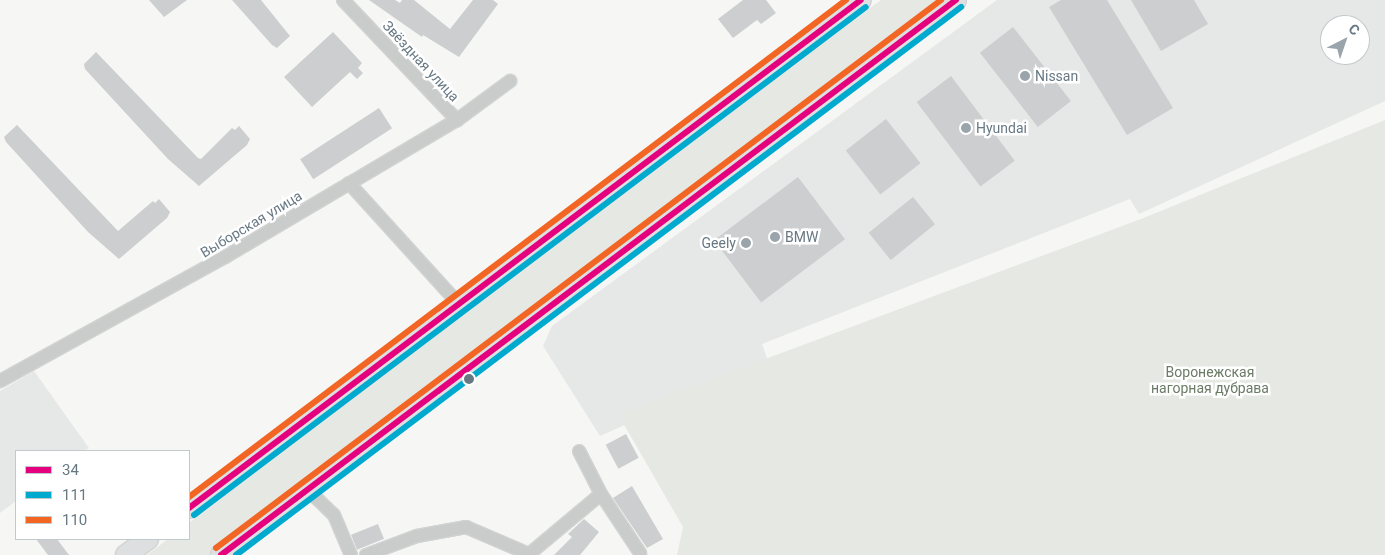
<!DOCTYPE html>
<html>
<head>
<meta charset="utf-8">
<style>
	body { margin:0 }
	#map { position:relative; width:1385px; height:555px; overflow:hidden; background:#f6f6f5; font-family:Roboto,sans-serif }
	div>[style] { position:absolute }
	.built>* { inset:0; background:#e6e7e7 }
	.green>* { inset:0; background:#e6e8e3 }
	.building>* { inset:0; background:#cdcecf; transform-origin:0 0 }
	.roads { filter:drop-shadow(1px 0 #d2d3d3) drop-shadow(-1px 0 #d2d3d3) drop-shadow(0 1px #d2d3d3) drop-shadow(0 -1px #d2d3d3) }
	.minor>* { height:12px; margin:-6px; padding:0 6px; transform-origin:6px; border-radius:6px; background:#cacccc }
	.trunk>* { height:20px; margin:-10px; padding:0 10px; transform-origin:10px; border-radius:10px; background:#dedfe0 }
	.bus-1>* { height:6px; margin:-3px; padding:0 3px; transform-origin:3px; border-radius:3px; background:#e5007d }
	.bus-2>* { height:6px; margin:-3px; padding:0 3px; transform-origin:3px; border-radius:3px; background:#00a9ce }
	.bus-3>* { height:6px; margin:-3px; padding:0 3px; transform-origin:3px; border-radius:3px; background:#f26522 }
	.dots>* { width:14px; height:14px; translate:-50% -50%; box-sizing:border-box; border:2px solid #fff; border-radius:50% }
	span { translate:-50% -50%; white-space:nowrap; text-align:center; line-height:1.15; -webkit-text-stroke:5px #fff; paint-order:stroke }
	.street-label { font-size:14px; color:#677883 }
	.poi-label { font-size:14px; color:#677883 }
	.left { translate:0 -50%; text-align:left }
	.right { translate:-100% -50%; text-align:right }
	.park-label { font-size:14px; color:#6b7b66 }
	.legend { position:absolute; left:15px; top:450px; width:175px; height:90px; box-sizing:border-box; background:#fff; border:1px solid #c2c9cd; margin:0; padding:6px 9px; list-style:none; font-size:15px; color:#677883 }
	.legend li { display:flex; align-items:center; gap:10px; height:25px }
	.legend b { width:25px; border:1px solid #c2c9cd }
	.north { position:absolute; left:1320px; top:15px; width:50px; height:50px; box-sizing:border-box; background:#fff; border:1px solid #c2c9cd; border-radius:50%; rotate:41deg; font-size:14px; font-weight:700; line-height:20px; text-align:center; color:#677883 }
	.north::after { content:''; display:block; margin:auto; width:18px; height:22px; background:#99a4ab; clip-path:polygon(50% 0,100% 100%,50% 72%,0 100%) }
</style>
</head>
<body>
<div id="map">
	<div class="built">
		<i style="clip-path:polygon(evenodd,997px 0,1385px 0,1385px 101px,1139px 214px,1130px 199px,762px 344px,768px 361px,600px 436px,543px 346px,552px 326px,997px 0,1330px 25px,1360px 25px,1360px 55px,1330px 55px,1330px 25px)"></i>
		<i style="clip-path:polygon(34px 371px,89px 448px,84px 451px,16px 451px,16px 501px,0 513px,0 391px)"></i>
	</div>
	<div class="green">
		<i style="clip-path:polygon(881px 0,938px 0,745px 149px,598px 256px,318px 475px,209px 555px,147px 555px,168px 539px,189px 539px,189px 523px,644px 175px)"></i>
		<i style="clip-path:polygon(1385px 120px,1385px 555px,677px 555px,683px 527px,618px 414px,1141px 219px)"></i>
	</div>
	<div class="building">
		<i style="clip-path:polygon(149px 0,187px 0,164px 17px)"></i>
		<i style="clip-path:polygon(232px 0,261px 0,290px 36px,277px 48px,272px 45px)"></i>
		<i style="clip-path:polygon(369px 0,395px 0,400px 3px,402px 0,414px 0,450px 29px,473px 0,493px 0,498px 4px,459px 57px,423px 35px,422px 37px)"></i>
		<i style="clip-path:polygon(743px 0,766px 0,776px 13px,761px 24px,757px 20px,733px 38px,718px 19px)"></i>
		<i style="clip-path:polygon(1061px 0,1107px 0,1173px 108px,1127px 135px,1049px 7px)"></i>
		<i style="clip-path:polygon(1131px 0,1194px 0,1208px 24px,1161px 51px)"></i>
		<i style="left:1013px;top:27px;width:94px;height:42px;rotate:52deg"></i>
		<i style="clip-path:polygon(333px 32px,362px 63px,358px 68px,363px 73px,357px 79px,350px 72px,312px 107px,284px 77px)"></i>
		<i style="clip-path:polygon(96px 52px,198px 158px,201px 159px,232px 128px,235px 130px,239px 126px,250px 139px,247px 145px,199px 186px,168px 159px,85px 69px,84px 64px)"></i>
		<i style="left:951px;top:76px;width:106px;height:43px;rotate:53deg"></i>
		<i style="left:379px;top:108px;width:24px;height:94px;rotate:57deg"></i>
		<i style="left:886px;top:119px;width:56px;height:51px;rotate:52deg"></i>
		<i style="clip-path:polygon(17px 125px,118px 231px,153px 201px,155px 203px,159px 199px,170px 212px,167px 218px,119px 259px,88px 232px,6px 142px,4px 137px)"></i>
		<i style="left:798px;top:177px;width:78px;height:105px;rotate:53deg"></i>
		<i style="left:913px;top:197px;width:35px;height:57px;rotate:51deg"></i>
		<i style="left:626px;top:434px;width:27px;height:23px;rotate:62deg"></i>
		<i style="clip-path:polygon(632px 486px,663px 539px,647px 548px,613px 498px)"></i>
		<i style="clip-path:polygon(584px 519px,599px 532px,580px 555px,554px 555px,572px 537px,568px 534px)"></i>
		<i style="left:378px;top:524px;width:16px;height:29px;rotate:68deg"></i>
		<i style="clip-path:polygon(36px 539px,57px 539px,69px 555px,48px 555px)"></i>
	</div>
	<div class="roads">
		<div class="minor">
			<i style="left:343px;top:0;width:166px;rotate:46.5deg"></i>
			<i style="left:349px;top:183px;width:162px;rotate:47.8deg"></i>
			<i style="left:0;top:381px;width:257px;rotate:-28.9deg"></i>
			<i style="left:225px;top:257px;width:269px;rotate:-30.6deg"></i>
			<i style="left:457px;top:120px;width:66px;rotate:-36.3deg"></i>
			<i style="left:307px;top:489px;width:37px;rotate:44deg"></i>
			<i style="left:334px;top:515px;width:43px;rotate:67deg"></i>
			<i style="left:601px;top:494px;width:71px;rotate:56.5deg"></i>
			<i style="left:366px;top:555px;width:54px;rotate:-20.4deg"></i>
			<i style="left:417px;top:536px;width:50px;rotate:-10.4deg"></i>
			<i style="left:466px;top:527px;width:69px;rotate:23.2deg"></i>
			<i style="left:528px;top:555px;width:95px;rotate:-39.9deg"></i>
			<i style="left:601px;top:494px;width:48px;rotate:-117.1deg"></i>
		</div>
		<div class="trunk">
			<i style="left:189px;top:508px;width:842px;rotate:-37.09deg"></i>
			<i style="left:126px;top:555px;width:27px;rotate:-36deg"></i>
			<i style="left:221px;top:555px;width:921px;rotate:-37.06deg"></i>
		</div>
	</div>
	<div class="bus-1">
		<i style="left:189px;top:508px;width:842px;rotate:-37.09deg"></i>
		<i style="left:221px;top:555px;width:921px;rotate:-37.06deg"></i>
	</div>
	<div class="bus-2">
		<i style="left:194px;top:515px;width:842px;rotate:-37.09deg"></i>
		<i style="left:236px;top:555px;width:909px;rotate:-37.08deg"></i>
	</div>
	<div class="bus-3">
		<i style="left:189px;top:497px;width:824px;rotate:-37.11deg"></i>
		<i style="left:216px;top:548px;width:909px;rotate:-37.08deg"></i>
	</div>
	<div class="dots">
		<i style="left:1025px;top:76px;background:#99a4ab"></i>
		<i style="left:966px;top:128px;background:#99a4ab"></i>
		<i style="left:775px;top:237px;background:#99a4ab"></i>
		<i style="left:746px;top:243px;background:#99a4ab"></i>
		<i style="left:469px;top:379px;background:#677883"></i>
	</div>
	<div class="street-label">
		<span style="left:421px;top:61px;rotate:47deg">Звёздная улица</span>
		<span style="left:251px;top:224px;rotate:-31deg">Выборская улица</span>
	</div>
	<div class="poi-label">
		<span class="left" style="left:1035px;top:76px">Nissan</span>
		<span class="left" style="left:976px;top:128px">Hyundai</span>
		<span class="left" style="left:785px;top:237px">BMW</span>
		<span class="right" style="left:736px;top:243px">Geely</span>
	</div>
	<div class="park-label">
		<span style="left:1210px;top:380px">Воронежская<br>нагорная дубрава</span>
	</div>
	<ul class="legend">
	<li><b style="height:6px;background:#e5007d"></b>34</li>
	<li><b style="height:6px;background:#00a9ce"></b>111</li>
	<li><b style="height:6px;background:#f26522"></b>110</li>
	</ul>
	<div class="north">С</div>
</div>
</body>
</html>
